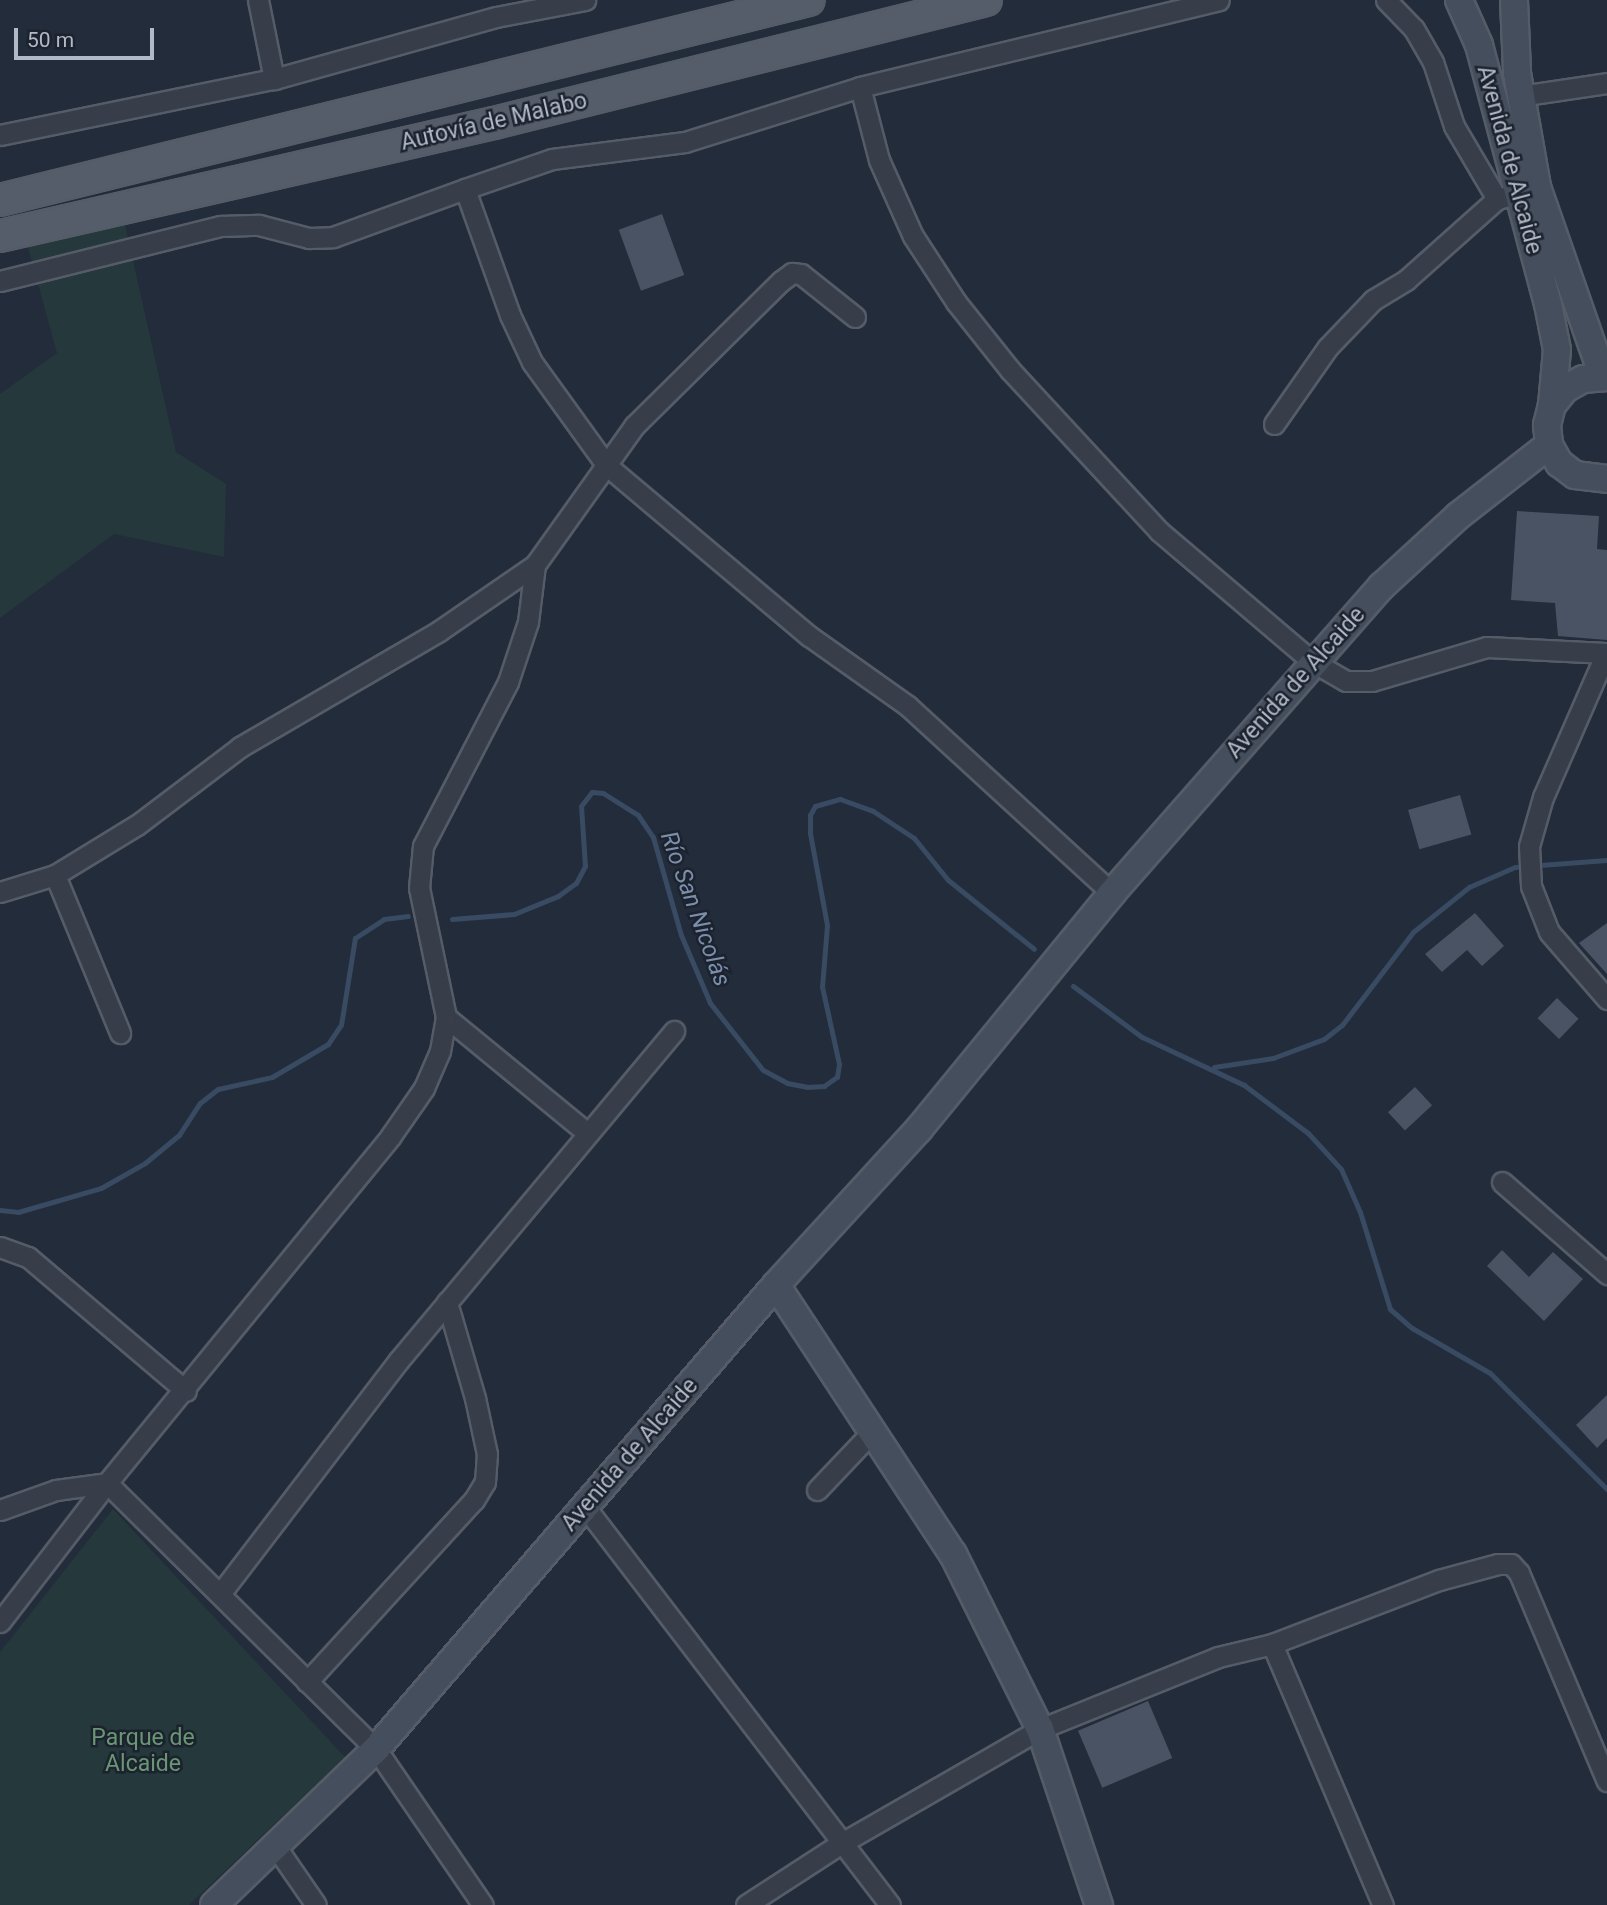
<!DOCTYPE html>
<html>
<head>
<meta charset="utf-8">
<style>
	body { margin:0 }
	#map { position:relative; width:1607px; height:1905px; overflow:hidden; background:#232c3a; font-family:Roboto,sans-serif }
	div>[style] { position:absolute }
	.green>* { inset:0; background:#25383b }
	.stream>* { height:5px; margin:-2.5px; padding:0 2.5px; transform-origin:2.5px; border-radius:2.5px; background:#394a63 }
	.building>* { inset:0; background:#495363; transform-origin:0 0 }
	.roads { filter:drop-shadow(2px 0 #555c68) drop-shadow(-2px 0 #555c68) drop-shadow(0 2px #555c68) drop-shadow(0 -2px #555c68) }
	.street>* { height:19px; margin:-9.5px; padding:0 9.5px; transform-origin:9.5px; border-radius:9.5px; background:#373e4a }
	.secondary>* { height:26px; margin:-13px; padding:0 13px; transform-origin:13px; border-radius:13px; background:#454e5d }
	.primary>* { height:30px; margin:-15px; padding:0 15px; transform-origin:15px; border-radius:15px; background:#555d6a }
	span { translate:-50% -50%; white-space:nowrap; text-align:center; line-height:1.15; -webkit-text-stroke:5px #1c232f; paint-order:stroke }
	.street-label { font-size:23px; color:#b2b9c6 }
	.park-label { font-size:23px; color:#6a9674 }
	.water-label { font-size:24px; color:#7b8fad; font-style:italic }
	.scale { position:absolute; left:14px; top:28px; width:140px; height:32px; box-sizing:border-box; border:4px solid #b2b9c6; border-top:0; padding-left:9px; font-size:21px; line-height:24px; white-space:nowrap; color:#b2b9c6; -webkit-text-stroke:5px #1c232f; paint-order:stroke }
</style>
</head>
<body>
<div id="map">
	<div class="green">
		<i style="clip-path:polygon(120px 203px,176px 452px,226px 484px,224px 557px,114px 534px,0 618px,0 394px,57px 353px,21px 222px)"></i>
		<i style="clip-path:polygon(113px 1509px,345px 1757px,189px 1905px,0 1905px,0 1652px)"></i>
	</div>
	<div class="stream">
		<i style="left:452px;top:919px;width:62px;rotate:-4.6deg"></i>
		<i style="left:514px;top:914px;width:48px;rotate:-22.2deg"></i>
		<i style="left:558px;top:896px;width:22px;rotate:-36deg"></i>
		<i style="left:576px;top:883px;width:19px;rotate:-62deg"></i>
		<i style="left:585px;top:866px;width:60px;rotate:-93.8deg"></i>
		<i style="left:581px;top:806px;width:18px;rotate:-52deg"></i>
		<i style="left:592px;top:792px;width:11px;rotate:5deg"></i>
		<i style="left:603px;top:793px;width:41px;rotate:32.2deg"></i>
		<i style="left:638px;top:815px;width:27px;rotate:56deg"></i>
		<i style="left:653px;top:837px;width:102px;rotate:74.1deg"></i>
		<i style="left:681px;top:935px;width:74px;rotate:66.9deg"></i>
		<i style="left:710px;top:1003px;width:85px;rotate:51.7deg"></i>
		<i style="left:763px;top:1070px;width:27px;rotate:28deg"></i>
		<i style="left:787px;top:1083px;width:20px;rotate:11deg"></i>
		<i style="left:807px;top:1087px;width:17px;rotate:-3deg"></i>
		<i style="left:824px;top:1086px;width:16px;rotate:-35deg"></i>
		<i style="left:837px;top:1077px;width:13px;rotate:-81deg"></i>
		<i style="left:839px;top:1064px;width:79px;rotate:-102.4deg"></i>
		<i style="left:822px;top:987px;width:62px;rotate:-85.4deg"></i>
		<i style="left:827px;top:925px;width:94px;rotate:-100.5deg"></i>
		<i style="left:810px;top:833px;width:18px;rotate:-90deg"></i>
		<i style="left:810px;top:815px;width:10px;rotate:-61deg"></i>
		<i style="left:815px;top:806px;width:26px;rotate:-16deg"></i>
		<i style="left:840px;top:799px;width:35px;rotate:20deg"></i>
		<i style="left:873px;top:811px;width:49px;rotate:33.4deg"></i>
		<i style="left:914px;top:838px;width:54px;rotate:51deg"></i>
		<i style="left:948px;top:880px;width:110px;rotate:38.7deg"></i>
		<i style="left:1073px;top:986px;width:86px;rotate:36.5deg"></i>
		<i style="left:1142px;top:1037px;width:113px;rotate:25.2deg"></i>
		<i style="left:1244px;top:1085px;width:80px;rotate:36.9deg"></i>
		<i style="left:1308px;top:1133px;width:49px;rotate:47.5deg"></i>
		<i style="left:1341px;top:1169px;width:47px;rotate:66.2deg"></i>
		<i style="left:1360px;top:1212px;width:102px;rotate:72.8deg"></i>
		<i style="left:1390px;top:1309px;width:29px;rotate:41deg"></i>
		<i style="left:1412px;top:1328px;width:90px;rotate:30deg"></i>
		<i style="left:1490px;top:1373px;width:165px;rotate:44.8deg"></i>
		<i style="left:1214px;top:1067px;width:60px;rotate:-8.7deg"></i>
		<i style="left:1273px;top:1058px;width:54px;rotate:-20.4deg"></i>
		<i style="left:1324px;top:1039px;width:23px;rotate:-38deg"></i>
		<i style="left:1342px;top:1025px;width:117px;rotate:-52.6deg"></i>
		<i style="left:1413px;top:932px;width:72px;rotate:-38.8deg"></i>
		<i style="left:1469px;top:887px;width:50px;rotate:-23.5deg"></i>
		<i style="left:1515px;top:867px;width:92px;rotate:-4.4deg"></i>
		<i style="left:0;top:1210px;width:18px;rotate:6deg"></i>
		<i style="left:18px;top:1212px;width:86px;rotate:-16.1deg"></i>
		<i style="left:101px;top:1188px;width:51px;rotate:-29.6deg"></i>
		<i style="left:145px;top:1163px;width:44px;rotate:-39.5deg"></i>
		<i style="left:179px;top:1135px;width:38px;rotate:-57deg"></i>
		<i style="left:200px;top:1103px;width:23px;rotate:-38deg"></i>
		<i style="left:218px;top:1089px;width:55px;rotate:-12.5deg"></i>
		<i style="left:272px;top:1077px;width:65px;rotate:-30.5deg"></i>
		<i style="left:328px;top:1044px;width:23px;rotate:-56deg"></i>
		<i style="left:341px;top:1025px;width:88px;rotate:-80.9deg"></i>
		<i style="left:355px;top:938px;width:35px;rotate:-33deg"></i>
		<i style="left:384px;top:919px;width:24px;rotate:-7deg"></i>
	</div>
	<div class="building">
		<i style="left:662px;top:214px;width:65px;height:46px;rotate:70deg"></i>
		<i style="clip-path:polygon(1517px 511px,1599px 516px,1597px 549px,1607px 550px,1607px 640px,1558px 636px,1555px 603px,1511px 600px)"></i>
		<i style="left:1460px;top:795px;width:41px;height:54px;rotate:74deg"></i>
		<i style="clip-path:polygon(1475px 913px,1504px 946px,1482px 966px,1467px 950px,1442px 972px,1425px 954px)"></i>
		<i style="clip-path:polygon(1607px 923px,1607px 974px,1579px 943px)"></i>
		<i style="left:1557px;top:998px;width:30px;height:28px;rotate:44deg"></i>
		<i style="left:1415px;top:1087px;width:25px;height:37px;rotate:47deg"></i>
		<i style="clip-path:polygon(1502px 1250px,1529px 1277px,1553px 1252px,1583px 1279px,1544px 1321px,1487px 1266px)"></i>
		<i style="clip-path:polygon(1607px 1395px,1607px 1438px,1597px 1448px,1576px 1425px)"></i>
		<i style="left:1148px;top:1701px;width:62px;height:76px;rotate:67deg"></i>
	</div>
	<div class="roads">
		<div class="street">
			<i style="left:258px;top:0;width:81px;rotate:78.6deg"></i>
			<i style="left:1386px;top:0;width:40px;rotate:46deg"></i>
			<i style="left:1414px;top:29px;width:38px;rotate:60deg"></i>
			<i style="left:1433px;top:62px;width:67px;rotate:71.8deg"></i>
			<i style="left:1454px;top:126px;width:85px;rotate:59.5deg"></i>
			<i style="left:1497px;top:199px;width:12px;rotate:-14deg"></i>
			<i style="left:860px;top:87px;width:75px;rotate:75.4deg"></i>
			<i style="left:879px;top:160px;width:83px;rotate:65.9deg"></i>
			<i style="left:913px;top:236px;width:79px;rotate:56.9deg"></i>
			<i style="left:956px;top:302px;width:87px;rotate:51.5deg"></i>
			<i style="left:1010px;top:370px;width:219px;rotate:47.2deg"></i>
			<i style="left:1159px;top:531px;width:202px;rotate:40.4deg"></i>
			<i style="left:1313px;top:662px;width:38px;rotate:30deg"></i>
			<i style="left:1346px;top:681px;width:26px"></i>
			<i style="left:1372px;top:681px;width:120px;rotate:-16.5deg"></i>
			<i style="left:1487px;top:647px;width:119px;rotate:2.9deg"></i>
			<i style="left:1606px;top:653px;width:157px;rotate:113.6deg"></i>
			<i style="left:1543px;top:797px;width:51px;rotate:105.9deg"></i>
			<i style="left:1529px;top:846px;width:40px;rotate:87.1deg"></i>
			<i style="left:1531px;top:886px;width:49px;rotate:68.6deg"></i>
			<i style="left:1549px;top:932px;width:89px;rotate:49.1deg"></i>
			<i style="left:1520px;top:96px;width:88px;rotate:-8.5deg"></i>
			<i style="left:0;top:135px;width:280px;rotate:-11.6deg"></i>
			<i style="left:274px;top:79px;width:230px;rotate:-15.6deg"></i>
			<i style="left:496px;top:17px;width:91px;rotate:-10.8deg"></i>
			<i style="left:0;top:281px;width:228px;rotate:-14deg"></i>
			<i style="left:221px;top:226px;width:38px;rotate:-2deg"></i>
			<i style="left:259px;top:225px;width:52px;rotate:14.6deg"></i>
			<i style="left:309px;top:238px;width:24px;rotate:-2deg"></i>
			<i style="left:333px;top:237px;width:140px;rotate:-20deg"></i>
			<i style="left:1274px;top:424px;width:94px;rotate:-55deg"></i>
			<i style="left:1328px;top:347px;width:65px;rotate:-46.2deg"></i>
			<i style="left:1373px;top:300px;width:39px;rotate:-31deg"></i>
			<i style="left:1406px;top:280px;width:122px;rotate:-41.7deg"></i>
			<i style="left:55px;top:875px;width:171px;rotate:67.6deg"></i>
			<i style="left:0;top:892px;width:58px;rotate:-17.2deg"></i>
			<i style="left:55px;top:875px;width:96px;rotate:-31.4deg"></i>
			<i style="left:137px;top:825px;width:129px;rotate:-37.1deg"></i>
			<i style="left:240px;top:747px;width:230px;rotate:-30.2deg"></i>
			<i style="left:439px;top:631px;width:116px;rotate:-34.5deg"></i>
			<i style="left:1112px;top:893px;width:277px;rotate:-137.5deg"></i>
			<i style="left:908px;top:706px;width:121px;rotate:-144.7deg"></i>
			<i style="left:809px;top:636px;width:264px;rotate:-139.9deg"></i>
			<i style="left:607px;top:466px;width:128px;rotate:-125.8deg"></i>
			<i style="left:532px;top:362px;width:52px;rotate:-115.1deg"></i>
			<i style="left:510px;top:315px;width:134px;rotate:-109.7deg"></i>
			<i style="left:465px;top:189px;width:92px;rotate:-19deg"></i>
			<i style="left:552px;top:159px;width:134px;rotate:-7.3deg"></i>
			<i style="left:685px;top:142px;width:183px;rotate:-17.4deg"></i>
			<i style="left:860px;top:87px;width:369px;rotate:-13.6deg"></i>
			<i style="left:446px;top:1017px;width:183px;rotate:39.4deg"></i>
			<i style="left:1502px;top:1182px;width:140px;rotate:41.2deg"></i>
			<i style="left:0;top:1247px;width:30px;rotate:20deg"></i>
			<i style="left:28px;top:1257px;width:207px;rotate:40.3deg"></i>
			<i style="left:817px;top:1490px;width:80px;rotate:-46.5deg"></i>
			<i style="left:586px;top:1508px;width:500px;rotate:52.56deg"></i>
			<i style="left:0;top:1510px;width:59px;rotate:-19.7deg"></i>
			<i style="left:56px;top:1490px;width:51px;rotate:-7.8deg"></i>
			<i style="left:107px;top:1483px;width:378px;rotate:44.7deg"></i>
			<i style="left:376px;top:1749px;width:189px;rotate:55.6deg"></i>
			<i style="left:220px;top:1594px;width:295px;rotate:-52.6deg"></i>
			<i style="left:399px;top:1360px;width:429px;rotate:-50.1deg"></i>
			<i style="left:0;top:1622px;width:175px;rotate:-52.4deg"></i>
			<i style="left:107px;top:1483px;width:447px;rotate:-50.7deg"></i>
			<i style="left:390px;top:1137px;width:60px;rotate:-55.2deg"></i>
			<i style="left:424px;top:1088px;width:40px;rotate:-66.6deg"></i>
			<i style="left:440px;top:1051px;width:35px;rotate:-80deg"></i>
			<i style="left:446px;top:1017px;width:132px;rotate:-101.8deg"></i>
			<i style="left:419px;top:888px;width:42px;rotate:-84.6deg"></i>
			<i style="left:423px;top:846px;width:185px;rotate:-62.6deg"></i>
			<i style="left:508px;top:682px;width:63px;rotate:-71.6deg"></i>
			<i style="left:528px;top:622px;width:57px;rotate:-83deg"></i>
			<i style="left:535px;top:565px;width:171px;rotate:-54.5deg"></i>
			<i style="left:634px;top:426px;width:206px;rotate:-44.6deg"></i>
			<i style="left:781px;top:281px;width:14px;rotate:-36deg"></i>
			<i style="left:792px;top:273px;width:9px;rotate:6deg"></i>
			<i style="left:801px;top:274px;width:69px;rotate:38.5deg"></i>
			<i style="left:1272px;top:1644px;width:284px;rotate:67deg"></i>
			<i style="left:307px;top:1682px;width:247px;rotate:-47.5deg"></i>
			<i style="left:474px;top:1500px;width:21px;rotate:-59deg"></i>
			<i style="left:485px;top:1482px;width:28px;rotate:-86deg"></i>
			<i style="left:487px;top:1454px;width:57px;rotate:-102.1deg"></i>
			<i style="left:475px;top:1398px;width:100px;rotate:-106.3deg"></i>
			<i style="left:276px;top:1847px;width:70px;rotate:55.4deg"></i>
			<i style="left:746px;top:1905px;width:112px;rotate:-33deg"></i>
			<i style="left:840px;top:1844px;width:231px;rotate:-29.9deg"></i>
			<i style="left:1040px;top:1729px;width:192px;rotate:-22deg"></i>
			<i style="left:1218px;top:1657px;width:56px;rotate:-13.5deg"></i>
			<i style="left:1272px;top:1644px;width:179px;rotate:-21deg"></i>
			<i style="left:1439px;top:1580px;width:61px;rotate:-15.2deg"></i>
			<i style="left:1498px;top:1564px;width:13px"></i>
			<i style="left:1511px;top:1564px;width:12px;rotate:48deg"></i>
			<i style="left:1519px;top:1573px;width:226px;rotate:67.1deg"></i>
		</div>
		<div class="secondary">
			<i style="left:1459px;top:0;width:49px;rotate:66deg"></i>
			<i style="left:1479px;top:45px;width:268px;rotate:75.1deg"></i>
			<i style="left:1548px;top:304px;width:47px;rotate:78.9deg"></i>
			<i style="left:1557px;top:350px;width:55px;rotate:95.2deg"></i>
			<i style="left:1514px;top:0;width:73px;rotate:87.6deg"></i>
			<i style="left:1517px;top:73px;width:116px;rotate:80deg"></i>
			<i style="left:1537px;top:187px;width:201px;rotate:70.8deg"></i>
			<i style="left:1607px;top:377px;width:24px;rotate:175deg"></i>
			<i style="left:1583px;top:379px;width:21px;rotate:151deg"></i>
			<i style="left:1565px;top:389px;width:21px;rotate:129deg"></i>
			<i style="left:1552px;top:405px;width:21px;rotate:104deg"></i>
			<i style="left:1547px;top:425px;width:20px;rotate:84deg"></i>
			<i style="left:1549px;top:445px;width:21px;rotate:61deg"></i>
			<i style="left:1559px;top:463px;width:20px;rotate:37deg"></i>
			<i style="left:1575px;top:475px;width:32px;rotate:7deg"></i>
			<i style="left:776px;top:1285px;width:322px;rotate:56.7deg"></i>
			<i style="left:953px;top:1554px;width:195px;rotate:63.6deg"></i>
			<i style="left:1040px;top:1729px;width:186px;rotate:71.5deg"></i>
			<i style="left:214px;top:1905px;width:225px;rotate:-43.9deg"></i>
			<i style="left:376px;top:1749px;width:613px;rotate:-49.24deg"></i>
			<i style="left:776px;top:1285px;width:212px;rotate:-47.5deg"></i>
			<i style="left:919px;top:1129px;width:305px;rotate:-50.7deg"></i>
			<i style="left:1112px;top:893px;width:409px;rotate:-48.7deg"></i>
			<i style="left:1382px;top:586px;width:103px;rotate:-42.6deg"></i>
			<i style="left:1458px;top:516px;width:115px;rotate:-38deg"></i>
		</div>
		<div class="primary">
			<i style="left:0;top:200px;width:833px;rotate:-13.89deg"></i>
			<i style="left:0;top:236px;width:507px;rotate:-12.88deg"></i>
			<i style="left:494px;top:123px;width:507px;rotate:-14.04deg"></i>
		</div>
	</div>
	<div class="street-label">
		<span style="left:494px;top:122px;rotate:-13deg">Autovía de Malabo</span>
		<span style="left:1509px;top:160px;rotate:75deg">Avenida de Alcaide</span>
		<span style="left:1296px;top:683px;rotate:-48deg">Avenida de Alcaide</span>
		<span style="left:630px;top:1455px;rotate:-49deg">Avenida de Alcaide</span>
	</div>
	<div class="park-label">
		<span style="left:143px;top:1751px">Parque de<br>Alcaide</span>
	</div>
	<div class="water-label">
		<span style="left:695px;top:909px;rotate:70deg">Río San Nicolás</span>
	</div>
	<div class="scale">50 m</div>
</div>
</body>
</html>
